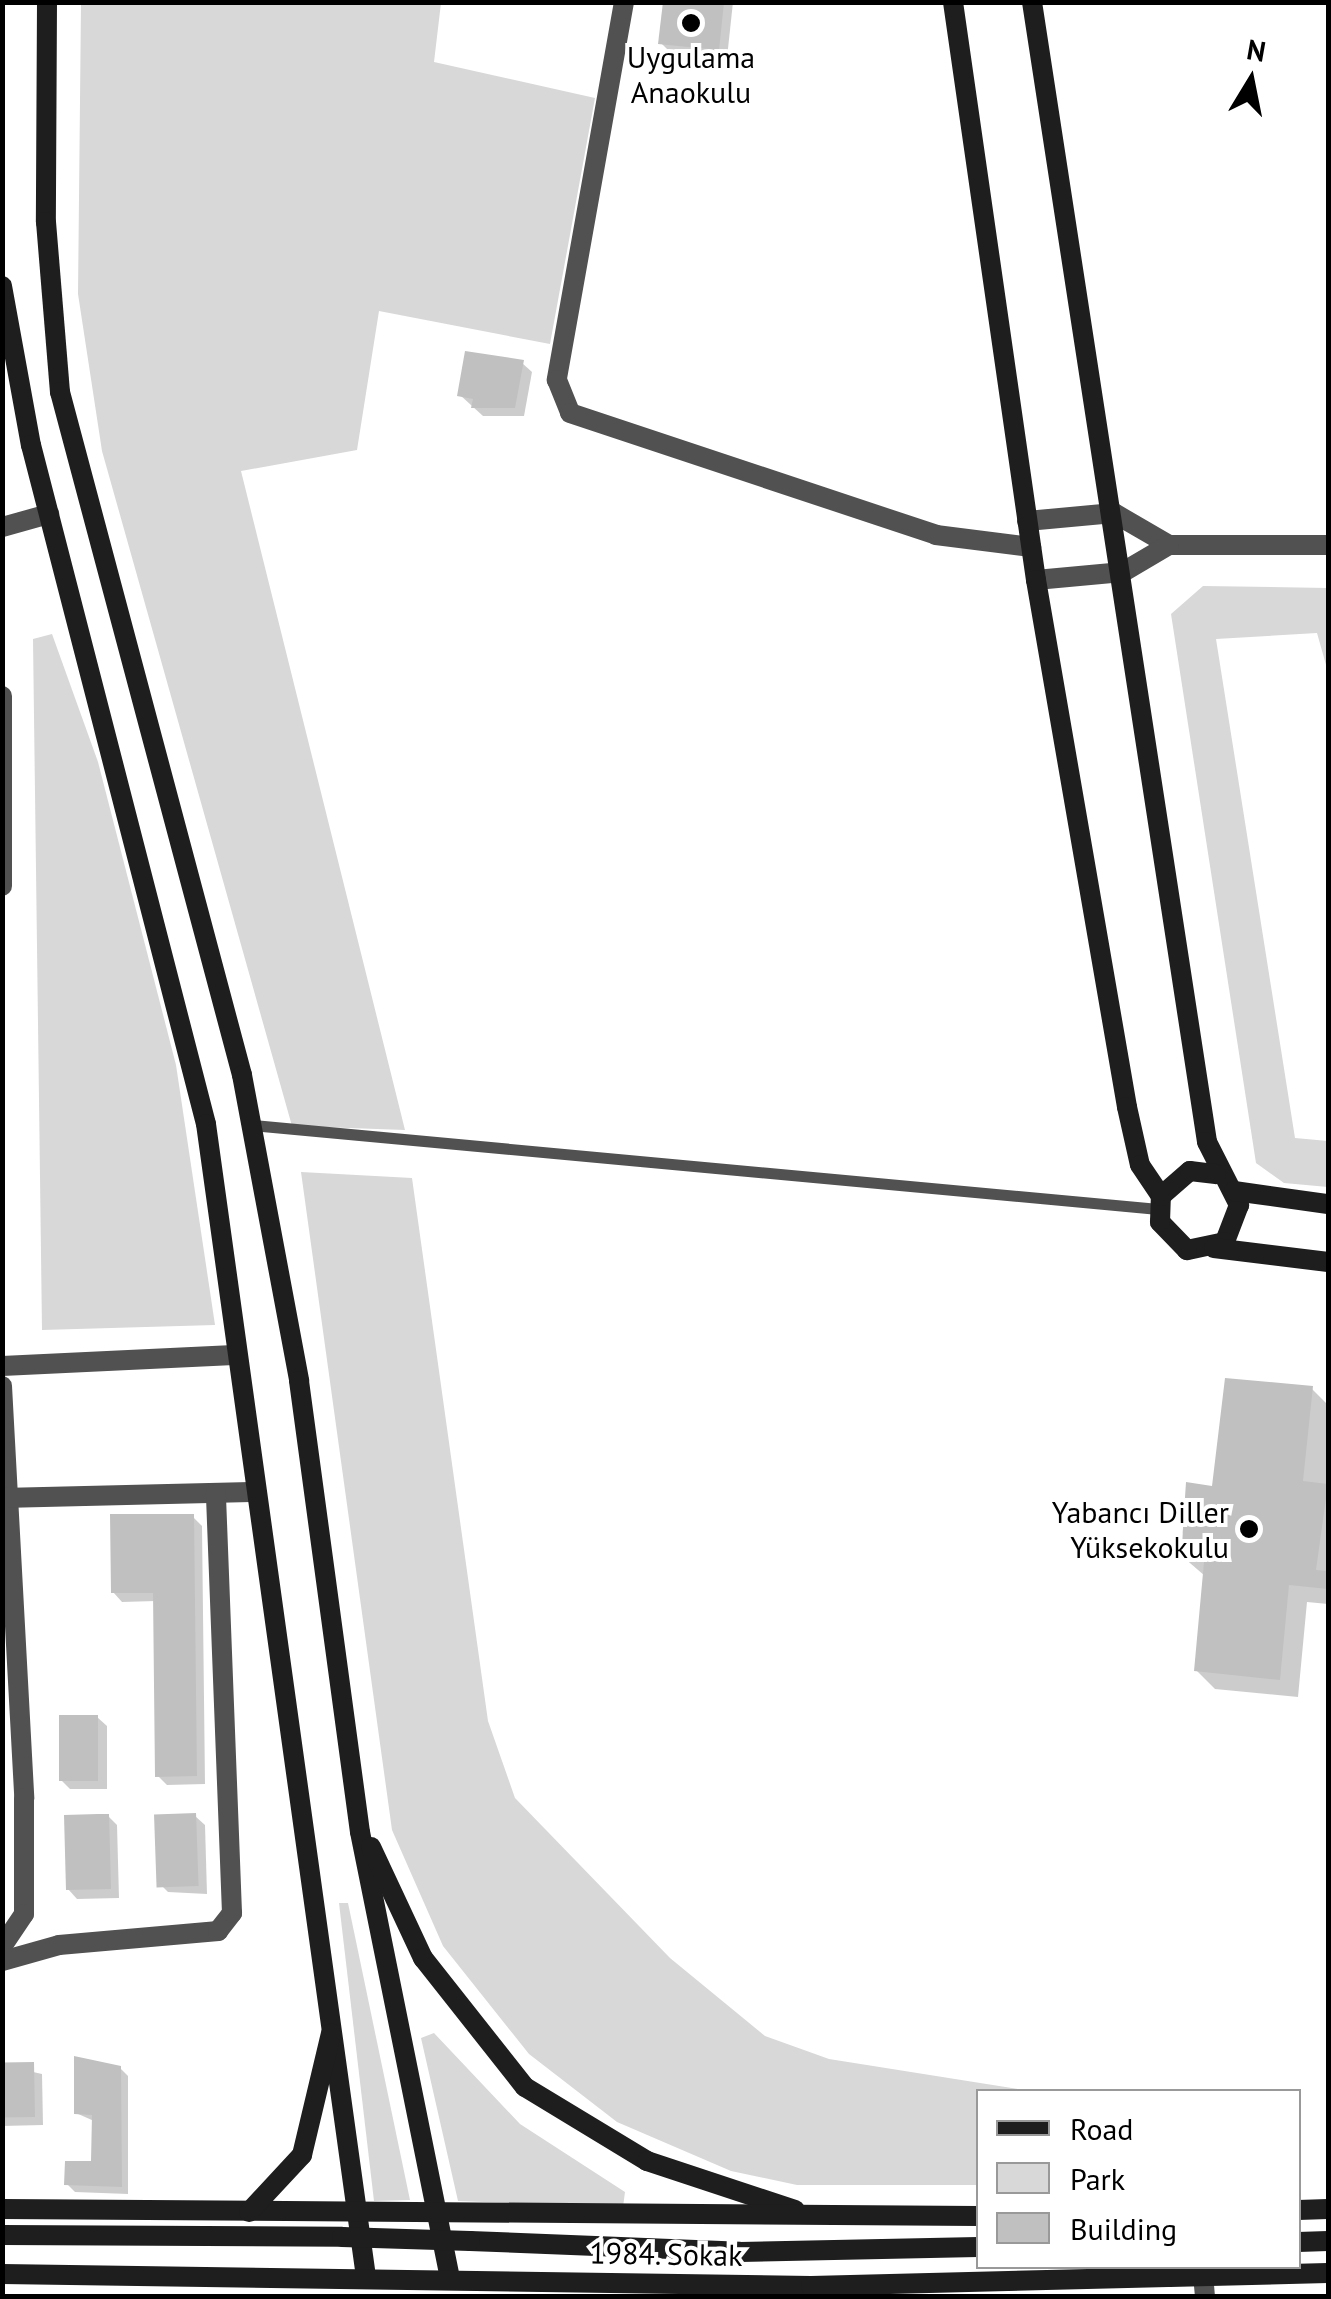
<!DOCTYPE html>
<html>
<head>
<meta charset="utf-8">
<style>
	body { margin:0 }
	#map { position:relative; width:1331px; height:2299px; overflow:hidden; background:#fff; font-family:"PT Sans",sans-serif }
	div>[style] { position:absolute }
	.green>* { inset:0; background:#d8d8d8 }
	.shadow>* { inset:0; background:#0003 }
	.building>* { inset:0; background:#c0c0c0; transform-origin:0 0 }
	.lane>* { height:11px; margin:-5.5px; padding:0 5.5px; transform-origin:5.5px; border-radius:5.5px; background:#515151 }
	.street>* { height:20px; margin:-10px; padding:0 10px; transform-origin:10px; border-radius:10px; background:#515151 }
	.secondary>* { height:20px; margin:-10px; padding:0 10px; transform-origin:10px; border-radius:10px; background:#1e1e1e }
	.secondary-bridge>* { height:20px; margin:-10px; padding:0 10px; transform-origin:10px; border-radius:10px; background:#1e1e1e }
	.dots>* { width:28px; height:28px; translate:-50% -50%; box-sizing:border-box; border:5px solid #fff; border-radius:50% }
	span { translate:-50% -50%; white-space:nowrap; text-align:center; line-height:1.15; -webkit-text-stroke:8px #fff; paint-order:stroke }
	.poi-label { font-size:30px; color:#000 }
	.right { translate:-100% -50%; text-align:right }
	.street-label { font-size:30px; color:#000 }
	.frame { position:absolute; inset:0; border:5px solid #000; pointer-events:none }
	.legend { position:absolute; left:976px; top:2089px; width:325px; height:180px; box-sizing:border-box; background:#fff; border:2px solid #999; margin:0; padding:12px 18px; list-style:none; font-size:30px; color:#000 }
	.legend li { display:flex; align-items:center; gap:20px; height:50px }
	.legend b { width:50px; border:2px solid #999 }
	.north { position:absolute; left:1201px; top:30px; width:100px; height:100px; -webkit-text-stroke:8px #fff; paint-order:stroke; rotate:10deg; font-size:28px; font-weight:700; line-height:40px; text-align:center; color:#000 }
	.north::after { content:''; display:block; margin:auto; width:35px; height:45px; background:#000; clip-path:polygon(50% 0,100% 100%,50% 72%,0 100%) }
</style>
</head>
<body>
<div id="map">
	<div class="green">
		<i style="clip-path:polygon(81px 3px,441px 3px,434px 62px,595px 98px,550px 344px,379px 311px,357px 450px,241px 471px,405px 1130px,292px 1126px,102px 451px,78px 294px)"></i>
		<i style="clip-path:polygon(1203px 586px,1328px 588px,1328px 672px,1317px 633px,1216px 639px,1295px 1138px,1328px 1141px,1328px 1187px,1284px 1183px,1256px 1163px,1171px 614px)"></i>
		<i style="clip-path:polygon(52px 634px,98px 762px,176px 1065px,215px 1325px,42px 1330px,33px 639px)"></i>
		<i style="clip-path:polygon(301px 1172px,412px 1178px,488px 1721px,515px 1798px,670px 1958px,765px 2036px,829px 2059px,1030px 2091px,978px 2092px,978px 2185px,797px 2185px,731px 2171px,617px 2122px,529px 2054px,443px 1946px,392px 1830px)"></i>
		<i style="clip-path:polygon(339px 1903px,348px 1903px,410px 2200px,374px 2201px)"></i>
		<i style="clip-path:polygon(434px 2033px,520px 2124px,625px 2192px,623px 2207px,458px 2201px,421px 2038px)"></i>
	</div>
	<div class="shadow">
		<i style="clip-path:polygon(665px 2px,733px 2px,727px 58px,670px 52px,661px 43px)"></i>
		<i style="clip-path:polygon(522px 363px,532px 372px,524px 416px,483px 416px,460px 395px)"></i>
		<i style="clip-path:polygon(1312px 1389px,1328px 1405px,1328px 1604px,1307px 1602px,1298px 1697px,1215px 1689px,1196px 1670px,1205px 1576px,1183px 1557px,1214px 1489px)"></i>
		<i style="clip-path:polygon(193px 1517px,202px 1526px,205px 1784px,167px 1785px,158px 1776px,156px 1601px,122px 1602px,113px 1592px)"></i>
		<i style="clip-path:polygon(97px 1717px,107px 1726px,107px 1789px,70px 1789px,61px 1780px)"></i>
		<i style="clip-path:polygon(108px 1816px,117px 1825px,119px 1898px,77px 1899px,68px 1889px)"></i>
		<i style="clip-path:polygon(195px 1816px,205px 1825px,207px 1894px,168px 1892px,159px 1883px)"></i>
		<i style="clip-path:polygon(2px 2065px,42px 2074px,43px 2125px,2px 2126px)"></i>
		<i style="clip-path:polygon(120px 2068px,128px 2076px,128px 2194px,75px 2192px,67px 2184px,93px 2164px,94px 2121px,76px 2113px)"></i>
	</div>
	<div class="building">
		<i style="clip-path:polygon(663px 2px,724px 2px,719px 50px,658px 44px)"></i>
		<i style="clip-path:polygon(465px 351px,524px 360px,515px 408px,471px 408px,473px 399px,457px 396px)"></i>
		<i style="clip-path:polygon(1225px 1378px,1313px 1386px,1303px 1481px,1328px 1484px,1316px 1570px,1328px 1571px,1328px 1589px,1289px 1585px,1280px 1680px,1194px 1671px,1204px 1562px,1181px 1558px,1186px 1482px,1212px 1486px)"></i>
		<i style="clip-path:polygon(110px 1514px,194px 1514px,197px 1776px,155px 1777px,153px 1593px,111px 1593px)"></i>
		<i style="left:59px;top:1715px;width:39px;height:66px"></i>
		<i style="left:196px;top:1813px;width:73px;height:42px;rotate:88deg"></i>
		<i style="clip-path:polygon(98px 1814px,109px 1814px,111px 1889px,66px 1890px,64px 1815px)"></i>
		<i style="clip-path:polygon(74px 2056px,121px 2066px,122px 2187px,64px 2185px,65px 2161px,91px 2161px,92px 2115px,74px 2114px)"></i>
		<i style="left:34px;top:2062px;width:55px;height:32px;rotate:89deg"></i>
	</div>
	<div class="lane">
		<i style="left:252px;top:1125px;width:910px;rotate:5.3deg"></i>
	</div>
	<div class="street">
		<i style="left:624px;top:2px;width:384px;rotate:100.1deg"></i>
		<i style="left:557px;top:380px;width:35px;rotate:68deg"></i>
		<i style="left:570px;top:413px;width:386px;rotate:18.4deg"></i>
		<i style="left:936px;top:535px;width:96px;rotate:7.2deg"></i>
		<i style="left:1027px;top:521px;width:87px;rotate:-5.3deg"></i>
		<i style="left:1114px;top:513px;width:64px;rotate:30.2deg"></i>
		<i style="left:1169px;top:545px;width:159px"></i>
		<i style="left:2px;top:527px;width:49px;rotate:-15.5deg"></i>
		<i style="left:1036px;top:580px;width:87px;rotate:-5.3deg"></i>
		<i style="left:1123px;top:572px;width:53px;rotate:-30.4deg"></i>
		<i style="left:2px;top:696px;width:190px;rotate:90deg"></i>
		<i style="left:2px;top:1366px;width:232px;rotate:-2.7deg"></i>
		<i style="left:2px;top:1386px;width:413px;rotate:86.9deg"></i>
		<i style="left:24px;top:1798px;width:116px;rotate:90deg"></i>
		<i style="left:24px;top:1914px;width:40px;rotate:124deg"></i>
		<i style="left:2px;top:1498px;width:249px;rotate:-1.4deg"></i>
		<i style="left:2px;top:1961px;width:59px;rotate:-15.7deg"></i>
		<i style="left:59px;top:1945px;width:160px;rotate:-5deg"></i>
		<i style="left:218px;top:1931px;width:23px;rotate:-52deg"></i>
		<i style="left:232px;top:1913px;width:420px;rotate:-92.2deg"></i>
		<i style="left:1203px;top:2274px;width:22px;rotate:85deg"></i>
	</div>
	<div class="secondary">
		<i style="left:47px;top:2px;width:220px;rotate:90.3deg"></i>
		<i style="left:46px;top:222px;width:171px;rotate:85.3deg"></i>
		<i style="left:60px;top:392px;width:707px;rotate:75.08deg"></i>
		<i style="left:242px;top:1075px;width:311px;rotate:79.4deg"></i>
		<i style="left:299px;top:1381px;width:455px;rotate:82.3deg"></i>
		<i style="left:360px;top:1832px;width:457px;rotate:78.6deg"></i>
		<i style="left:953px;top:2px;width:584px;rotate:81.83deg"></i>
		<i style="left:1036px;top:580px;width:535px;rotate:80.2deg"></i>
		<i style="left:1127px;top:1107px;width:59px;rotate:77.4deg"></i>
		<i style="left:1140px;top:1165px;width:37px;rotate:56deg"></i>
		<i style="left:1032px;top:2px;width:1153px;rotate:81.27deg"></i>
		<i style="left:1207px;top:1142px;width:71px;rotate:63.1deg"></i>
		<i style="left:1239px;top:1205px;width:40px;rotate:111deg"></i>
		<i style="left:1225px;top:1242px;width:39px;rotate:168deg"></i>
		<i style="left:1187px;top:1250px;width:39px;rotate:-134deg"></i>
		<i style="left:1160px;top:1222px;width:26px;rotate:-88deg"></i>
		<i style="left:1161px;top:1196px;width:38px;rotate:-41deg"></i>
		<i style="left:1190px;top:1171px;width:26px;rotate:7deg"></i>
		<i style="left:2px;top:286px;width:162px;rotate:79.7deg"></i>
		<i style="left:31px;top:445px;width:701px;rotate:75.55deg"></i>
		<i style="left:206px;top:1124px;width:1164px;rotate:82.1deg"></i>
		<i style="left:1234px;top:1191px;width:95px;rotate:7.9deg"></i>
		<i style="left:1214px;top:1248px;width:115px;rotate:7deg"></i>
		<i style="left:371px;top:1847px;width:123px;rotate:64.9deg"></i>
		<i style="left:423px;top:1958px;width:164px;rotate:51.7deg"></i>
		<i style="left:525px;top:2087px;width:143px;rotate:31.2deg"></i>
		<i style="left:647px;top:2161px;width:156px;rotate:18.3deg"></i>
		<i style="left:2px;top:2209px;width:976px;rotate:0.41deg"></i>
		<i style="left:1298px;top:2210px;width:30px;rotate:-2deg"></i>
		<i style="left:249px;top:2212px;width:78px;rotate:-47.1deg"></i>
		<i style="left:302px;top:2155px;width:125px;rotate:-76.6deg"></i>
		<i style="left:2px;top:2235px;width:340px;rotate:0.3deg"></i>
		<i style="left:470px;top:2241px;width:270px;rotate:2.3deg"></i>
		<i style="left:740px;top:2252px;width:238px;rotate:-1.2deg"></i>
		<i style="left:1298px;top:2242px;width:30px;rotate:-2deg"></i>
		<i style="left:2px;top:2274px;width:809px;rotate:0.85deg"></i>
		<i style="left:811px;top:2286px;width:517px;rotate:-1.44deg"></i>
	</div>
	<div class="secondary-bridge">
		<i style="left:342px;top:2237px;width:128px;rotate:1.8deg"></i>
	</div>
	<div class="dots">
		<i style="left:691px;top:23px;background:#000"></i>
		<i style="left:1249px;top:1529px;background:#000"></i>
	</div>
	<div class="poi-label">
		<span style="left:691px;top:74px">Uygulama<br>Anaokulu</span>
		<span class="right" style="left:1229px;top:1529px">Yabancı Diller<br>Yüksekokulu</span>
	</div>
	<div class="street-label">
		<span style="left:666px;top:2254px;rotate:1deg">1984. Sokak</span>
	</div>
	<div class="frame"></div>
	<ul class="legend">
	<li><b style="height:12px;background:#1e1e1e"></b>Road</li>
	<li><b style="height:28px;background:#d8d8d8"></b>Park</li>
	<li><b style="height:28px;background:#c0c0c0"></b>Building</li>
	</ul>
	<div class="north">N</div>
</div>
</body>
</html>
